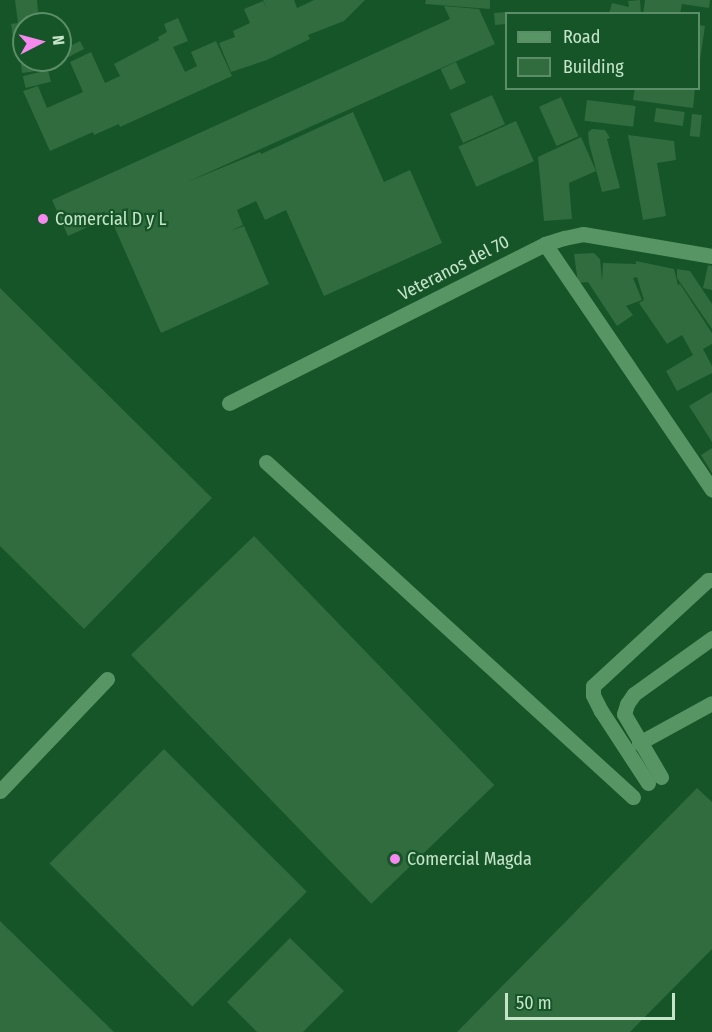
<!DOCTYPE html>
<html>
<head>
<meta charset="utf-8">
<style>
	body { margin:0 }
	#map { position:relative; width:712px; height:1032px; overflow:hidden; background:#155528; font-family:"Fira Sans Condensed",sans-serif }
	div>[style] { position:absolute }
	.building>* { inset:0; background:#306c3e; transform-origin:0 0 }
	.minor>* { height:15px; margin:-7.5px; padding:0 7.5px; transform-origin:7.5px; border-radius:7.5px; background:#589564 }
	.dots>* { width:16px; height:16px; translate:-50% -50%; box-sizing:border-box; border:3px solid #155528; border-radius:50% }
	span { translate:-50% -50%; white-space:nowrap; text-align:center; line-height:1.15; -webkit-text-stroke:4.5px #155528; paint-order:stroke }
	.poi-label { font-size:18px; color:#c5e4c9 }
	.left { translate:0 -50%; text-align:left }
	.street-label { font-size:18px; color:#c5e4c9 }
	.legend { position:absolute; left:505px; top:12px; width:195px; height:78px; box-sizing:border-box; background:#155528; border:2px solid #5b8e68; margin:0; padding:8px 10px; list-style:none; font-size:18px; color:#c5e4c9 }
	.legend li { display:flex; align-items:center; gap:12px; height:30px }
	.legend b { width:30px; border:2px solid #5b8e68 }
	.north { position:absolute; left:12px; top:12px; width:60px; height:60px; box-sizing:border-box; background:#155528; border:2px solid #5b8e68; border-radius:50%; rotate:84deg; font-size:16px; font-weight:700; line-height:24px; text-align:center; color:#c5e4c9 }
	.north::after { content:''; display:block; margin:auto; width:21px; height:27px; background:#f589ef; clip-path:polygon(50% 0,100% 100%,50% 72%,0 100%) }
	.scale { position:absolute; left:505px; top:993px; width:170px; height:27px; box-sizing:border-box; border:3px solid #c5e4c9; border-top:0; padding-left:8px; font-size:18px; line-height:21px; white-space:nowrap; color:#c5e4c9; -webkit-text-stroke:4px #155528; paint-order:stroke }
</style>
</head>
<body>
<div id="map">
	<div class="building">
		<i style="clip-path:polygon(15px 0,37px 0,39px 24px,24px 24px,24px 60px,49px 60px,49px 63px,43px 63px,44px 70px,22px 73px,18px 37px,13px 38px,11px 24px,18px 23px)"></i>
		<i style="clip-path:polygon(263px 0,294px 0,297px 8px,314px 0,365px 0,344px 21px,308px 35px,310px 39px,267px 60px,231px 72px,219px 43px,235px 37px,233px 31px,250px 23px,244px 9px,263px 1px,268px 11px)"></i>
		<i style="clip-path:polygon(426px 0,490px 0,490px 9px,425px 4px)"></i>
		<i style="clip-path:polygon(640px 0,641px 14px,609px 14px,612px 3px,629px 7px,628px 1px)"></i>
		<i style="clip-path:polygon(645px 0,710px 0,709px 8px,682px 4px,680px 14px,643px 14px)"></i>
		<i style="clip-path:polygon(444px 6px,479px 9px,495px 44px,187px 182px,260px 152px,261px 154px,353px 112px,384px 182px,410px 170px,442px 243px,324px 296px,286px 210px,265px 220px,256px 201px,237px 210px,243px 225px,230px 231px,244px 226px,269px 284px,161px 333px,110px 217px,68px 236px,52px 200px,450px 19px)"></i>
		<i style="clip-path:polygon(507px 12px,506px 24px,495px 25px,494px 13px)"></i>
		<i style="clip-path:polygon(178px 18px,188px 41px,173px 47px,185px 72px,197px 66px,191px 52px,216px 41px,232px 76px,120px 127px,119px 124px,94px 135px,93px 132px,50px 151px,23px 91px,38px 86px,47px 108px,83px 92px,70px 62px,91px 52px,105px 83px,120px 76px,114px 64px,159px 40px,158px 37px,167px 32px,164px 24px)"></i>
		<i style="clip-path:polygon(699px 25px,705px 26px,700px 60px,699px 60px)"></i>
		<i style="left:80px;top:41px;width:9px;height:18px;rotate:63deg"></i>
		<i style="left:456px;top:62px;width:23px;height:17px;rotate:65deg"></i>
		<i style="left:48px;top:70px;width:12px;height:26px;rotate:76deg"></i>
		<i style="clip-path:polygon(635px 88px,695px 88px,693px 108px,633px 100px)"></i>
		<i style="left:492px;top:95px;width:32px;height:46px;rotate:66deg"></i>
		<i style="left:561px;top:97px;width:43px;height:24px;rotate:66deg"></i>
		<i style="left:587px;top:100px;width:49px;height:21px;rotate:7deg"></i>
		<i style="left:656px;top:108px;width:29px;height:14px;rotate:8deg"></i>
		<i style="left:692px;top:114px;width:10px;height:22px;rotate:6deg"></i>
		<i style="left:516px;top:121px;width:44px;height:63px;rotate:66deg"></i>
		<i style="clip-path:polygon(592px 129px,605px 130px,610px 138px,607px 139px,620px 188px,602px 192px,589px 143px,588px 132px)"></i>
		<i style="clip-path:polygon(628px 135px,674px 141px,676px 160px,657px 163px,666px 216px,643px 220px)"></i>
		<i style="clip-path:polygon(581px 137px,596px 171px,569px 183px,572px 219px,544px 221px,538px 157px)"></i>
		<i style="clip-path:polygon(594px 253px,600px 259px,602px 281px,603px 263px,636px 264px,636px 261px,674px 269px,678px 285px,680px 284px,712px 333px,712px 344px,703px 349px,712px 366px,712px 373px,677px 391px,666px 371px,693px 355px,682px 335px,667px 344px,639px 303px,644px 300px,637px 277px,633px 278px,642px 300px,626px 306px,633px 315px,617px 326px,588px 282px,578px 283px,574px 254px)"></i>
		<i style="clip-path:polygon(708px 265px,712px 266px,712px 290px,703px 288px)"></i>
		<i style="clip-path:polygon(677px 269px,690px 271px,712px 304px,712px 329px,677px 278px)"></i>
		<i style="clip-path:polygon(0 288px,212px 498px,84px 629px,0 546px)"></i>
		<i style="clip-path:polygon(712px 392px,712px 442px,689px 406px)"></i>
		<i style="clip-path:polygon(712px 448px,712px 473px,701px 455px)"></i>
		<i style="left:254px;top:536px;width:346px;height:171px;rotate:46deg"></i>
		<i style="left:164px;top:749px;width:202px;height:162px;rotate:45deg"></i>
		<i style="clip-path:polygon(697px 788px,712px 802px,712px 949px,630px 1032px,457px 1032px)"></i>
		<i style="clip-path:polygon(0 921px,114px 1032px,0 1032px)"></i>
		<i style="clip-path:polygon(290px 938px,344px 991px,303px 1032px,257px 1032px,227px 1002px)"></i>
	</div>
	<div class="minor">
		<i style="left:545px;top:244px;width:297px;rotate:55.8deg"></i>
		<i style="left:229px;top:403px;width:354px;rotate:-26.7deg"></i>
		<i style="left:545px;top:244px;width:20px;rotate:-18deg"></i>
		<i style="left:564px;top:238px;width:19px;rotate:-12deg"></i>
		<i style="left:583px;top:234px;width:131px;rotate:9.7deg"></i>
		<i style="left:266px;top:462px;width:497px;rotate:42.4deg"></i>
		<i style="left:639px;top:743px;width:83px;rotate:-28.7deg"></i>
		<i style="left:661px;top:777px;width:73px;rotate:-120.4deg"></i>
		<i style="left:624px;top:714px;width:10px;rotate:-73deg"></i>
		<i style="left:627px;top:704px;width:12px;rotate:-55deg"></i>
		<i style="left:634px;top:694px;width:96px;rotate:-35.7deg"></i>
		<i style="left:648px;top:783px;width:86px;rotate:-123.1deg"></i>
		<i style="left:601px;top:711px;width:18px;rotate:-117deg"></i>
		<i style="left:593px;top:695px;width:9px;rotate:-90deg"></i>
		<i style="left:593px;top:686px;width:156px;rotate:-42.7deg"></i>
		<i style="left:708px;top:580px;width:4px"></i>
		<i style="left:0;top:791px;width:155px;rotate:-46.3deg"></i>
	</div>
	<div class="dots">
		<i style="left:43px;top:219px;background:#f589ef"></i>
		<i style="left:395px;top:859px;background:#f589ef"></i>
	</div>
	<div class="poi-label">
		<span class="left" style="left:55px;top:219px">Comercial D y L</span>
		<span class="left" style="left:407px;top:859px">Comercial Magda</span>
	</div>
	<div class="street-label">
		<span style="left:454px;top:268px;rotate:-27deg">Veteranos del 70</span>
	</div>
	<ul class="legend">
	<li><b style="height:8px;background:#589564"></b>Road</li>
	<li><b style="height:16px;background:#306c3e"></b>Building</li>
	</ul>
	<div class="north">N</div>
	<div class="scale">50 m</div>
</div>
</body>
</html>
